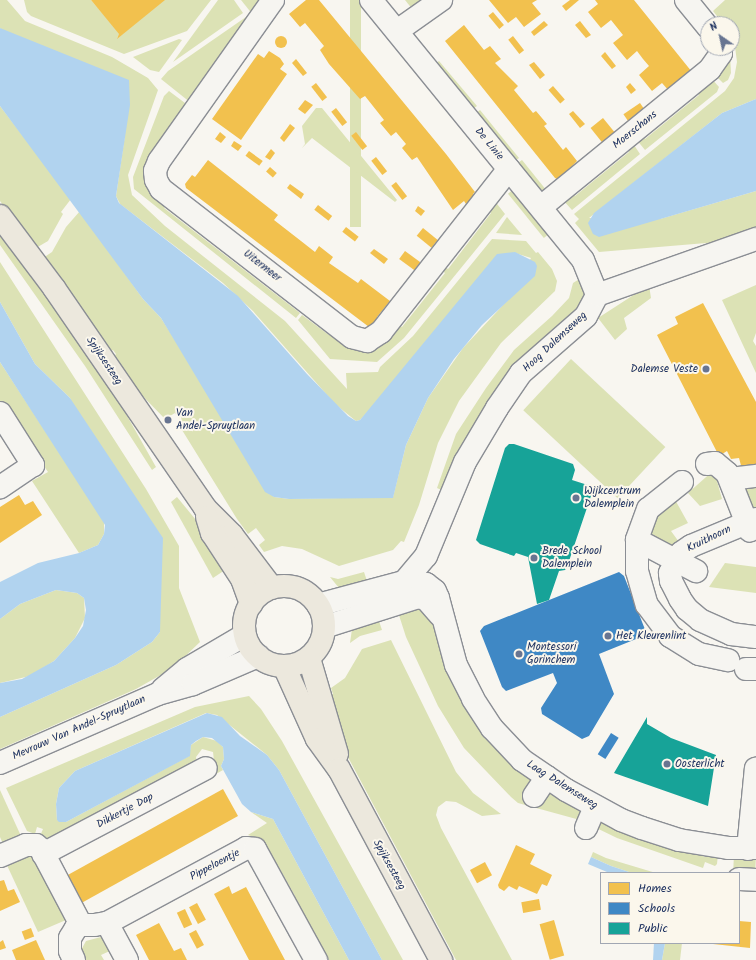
<!DOCTYPE html>
<html>
<head>
<meta charset="utf-8">
<style>
	body { margin:0 }
	#map { position:relative; width:756px; height:960px; overflow:hidden; background:#f8f6f0; font-family:Kalam,sans-serif }
	div>[style] { position:absolute }
	.green>* { inset:0; background:#dce2b5; transform-origin:0 0 }
	.water>* { inset:0; background:#b1d3ef }
	.homes>* { inset:0; background:#f2c14e; transform-origin:0 0 }
	.round { border-radius:50% }
	.schools>* { inset:0; background:#3f88c5; transform-origin:0 0 }
	.public>* { inset:0; background:#17a398 }
	.roads { filter:drop-shadow(1px 0 #8b8e94) drop-shadow(-1px 0 #8b8e94) drop-shadow(0 1px #8b8e94) drop-shadow(0 -1px #8b8e94) }
	.minor>* { height:22px; margin:-11px; padding:0 11px; transform-origin:11px; border-radius:11px; background:#f6f5f1 }
	.major>* { height:22px; margin:-11px; padding:0 11px; transform-origin:11px; border-radius:11px; background:#ece8dd }
	.major>.ring { margin:-11px; padding:0; box-sizing:content-box; background:none; border:22px solid #ece8dd; border-radius:50% }
	.dots>* { width:11px; height:11px; translate:-50% -50%; box-sizing:border-box; border:2px solid #fbf7ec; border-radius:50% }
	span { translate:-50% -50%; white-space:nowrap; text-align:center; line-height:1.15; -webkit-text-stroke:4px #fbf7ec; paint-order:stroke }
	.street-label { font-size:11px; color:#1b2f5e }
	.poi-label { font-size:11px; color:#1b2f5e }
	.right { translate:-100% -50%; text-align:right }
	.left { translate:0 -50%; text-align:left }
	.legend { position:absolute; left:600px; top:872px; width:140px; height:72px; box-sizing:border-box; background:#fbf7ec; border:1px solid #a1a7b3; margin:0; padding:5px 7px; list-style:none; font-size:12px; color:#1b2f5e }
	.legend li { display:flex; align-items:center; gap:8px; height:20px }
	.legend b { width:20px; border:1px solid #a1a7b3 }
	.north { position:absolute; left:700px; top:16px; width:40px; height:40px; box-sizing:border-box; background:#fbf7ec; border:1px solid #a1a7b3; border-radius:50%; rotate:326deg; font-size:11px; font-weight:700; line-height:16px; text-align:center; color:#1b2f5e }
	.north::after { content:''; display:block; margin:auto; width:14px; height:18px; background:#687591; clip-path:polygon(50% 0,100% 100%,50% 72%,0 100%) }
</style>
</head>
<body>
<div id="map">
	<div class="green">
		<i style="clip-path:polygon(0 0,7px 0,25px 21px,112px 57px,148px 78px,158px 90px,128px 175px,132px 195px,165px 226px,285px 321px,347px 389px,346px 373px,378px 372px,380px 367px,413px 336px,492px 239px,526px 241px,536px 253px,538px 252px,552px 269px,557px 281px,555px 291px,501px 343px,459px 401px,438px 443px,419px 505px,404px 542px,401px 541px,393px 550px,339px 566px,302px 549px,282px 546px,264px 552px,259px 545px,265px 540px,256px 528px,248px 534px,237px 519px,182px 430px,185px 427px,175px 413px,165px 419px,131px 384px,113px 358px,116px 354px,113px 350px,109px 353px,43px 258px,52px 252px,66px 227px,80px 211px,143px 299px,161px 318px,274px 497px,289px 499px,393px 497px,406px 445px,428px 398px,463px 348px,505px 303px,531px 258px,515px 253px,360px 420px,356px 421px,335px 404px,253px 311px,223px 283px,120px 204px,116px 196px,125px 135px,0 28px)"></i>
		<i style="clip-path:polygon(24px 0,91px 0,120px 34px,117px 38px,164px 0,211px 0,187px 31px,124px 54px,31px 16px,27px 12px)"></i>
		<i style="clip-path:polygon(218px 0,234px 0,243px 13px,173px 62px)"></i>
		<i style="clip-path:polygon(241px 0,263px 0,253px 15px)"></i>
		<i style="left:350px;top:0;width:11px;height:227px"></i>
		<i style="clip-path:polygon(405px 0,426px 0,413px 10px)"></i>
		<i style="clip-path:polygon(725px 0,756px 0,756px 99px,722px 113px,589px 218px,660px 219px,756px 191px,756px 231px,730px 241px,599px 252px,575px 223px,579px 219px,574px 214px,725px 91px,734px 78px,737px 62px,732px 24px,723px 24px,713px 11px)"></i>
		<i style="clip-path:polygon(246px 17px,250px 18px,191px 103px,161px 79px,168px 71px)"></i>
		<i style="clip-path:polygon(179px 39px,182px 40px,159px 72px,150px 70px,133px 57px)"></i>
		<i style="clip-path:polygon(730px 54px,731px 73px,728px 80px,723px 83px,715px 75px)"></i>
		<i style="clip-path:polygon(439px 61px,477px 106px,470px 111px,434px 65px)"></i>
		<i style="clip-path:polygon(711px 78px,719px 87px,717px 92px,645px 150px,636px 139px,642px 134px,645px 139px,699px 95px,696px 90px)"></i>
		<i style="clip-path:polygon(169px 91px,189px 106px,149px 163px,168px 203px,164px 208px,300px 313px,296px 318px,134px 189px,133px 177px,164px 96px)"></i>
		<i style="clip-path:polygon(0 106px,71px 199px,61px 212px,63px 214px,48px 241px,36px 248px,0 201px)"></i>
		<i style="clip-path:polygon(316px 108px,322px 108px,397px 200px,395px 202px,312px 138px,302px 148px,305px 144px,302px 126px)"></i>
		<i style="clip-path:polygon(480px 110px,519px 158px,512px 163px,475px 114px)"></i>
		<i style="clip-path:polygon(632px 142px,640px 154px,572px 210px,562px 199px,571px 191px,575px 196px,629px 152px,626px 147px)"></i>
		<i style="clip-path:polygon(522px 160px,547px 191px,538px 190px,515px 165px)"></i>
		<i style="left:515px;top:188px;width:57px;height:9px;rotate:51deg"></i>
		<i style="clip-path:polygon(494px 200px,505px 214px,404px 338px,377px 362px,330px 359px,298px 320px,302px 315px,329px 335px,332px 331px,349px 344px,397px 324px,402px 327px,445px 273px,440px 269px,443px 265px,448px 269px,491px 213px,487px 209px)"></i>
		<i style="clip-path:polygon(507px 217px,522px 235px,496px 233px)"></i>
		<i style="clip-path:polygon(0 230px,113px 391px,156px 467px,152px 470px,85px 366px,0 245px)"></i>
		<i style="clip-path:polygon(0 262px,146px 489px,179px 546px,179px 588px,200px 642px,173px 668px,136px 689px,0 749px,0 717px,116px 665px,152px 642px,160px 632px,70px 398px,35px 364px,0 302px)"></i>
		<i style="clip-path:polygon(581px 278px,586px 289px,583px 301px,446px 492px,437px 488px,456px 434px,486px 388px,514px 350px,552px 316px,569px 298px,573px 283px)"></i>
		<i style="clip-path:polygon(649px 285px,651px 298px,624px 318px,627px 329px,615px 340px,598px 318px)"></i>
		<i style="clip-path:polygon(756px 285px,756px 333px,753px 341px,756px 346px,756px 373px,722px 300px)"></i>
		<i style="left:571px;top:359px;width:129px;height:70px;rotate:43deg"></i>
		<i style="clip-path:polygon(0 362px,104px 521px,104px 534px,98px 545px,79px 553px,32px 481px,48px 472px,0 402px)"></i>
		<i style="clip-path:polygon(714px 470px,722px 499px,700px 506px,688px 493px)"></i>
		<i style="clip-path:polygon(756px 482px,756px 507px,748px 509px,739px 484px)"></i>
		<i style="clip-path:polygon(673px 496px,688px 523px,671px 531px,679px 542px,669px 547px,647px 530px)"></i>
		<i style="clip-path:polygon(177px 497px,210px 537px,228px 568px,213px 578px,171px 502px)"></i>
		<i style="clip-path:polygon(725px 563px,756px 567px,756px 593px,709px 587px)"></i>
		<i style="clip-path:polygon(364px 572px,369px 587px,339px 588px,330px 577px,338px 579px)"></i>
		<i style="clip-path:polygon(56px 590px,77px 593px,84px 598px,85px 618px,75px 638px,54px 661px,30px 676px,0 683px,0 619px,20px 604px)"></i>
		<i style="clip-path:polygon(417px 606px,434px 619px,441px 655px,454px 681px,495px 745px,688px 850px,705px 857px,708px 852px,718px 854px,717px 864px,715px 866px,705px 862px,703px 868px,617px 838px,580px 820px,518px 803px,511px 797px,464px 748px,438px 706px,406px 637px,397px 609px)"></i>
		<i style="clip-path:polygon(377px 615px,382px 630px,360px 636px,350px 643px,352px 629px)"></i>
		<i style="clip-path:polygon(391px 640px,456px 772px,473px 793px,501px 814px,482px 816px,456px 802px,446px 801px,438px 807px,436px 815px,441px 828px,512px 960px,456px 960px,341px 744px,325px 697px,333px 694px,331px 688px,345px 678px,362px 649px)"></i>
		<i style="clip-path:polygon(249px 696px,261px 709px,282px 741px,403px 960px,382px 960px,279px 770px,267px 755px,217px 715px,206px 713px,75px 771px,59px 788px,56px 804px,57px 820px,66px 822px,189px 756px,191px 745px,203px 737px,217px 741px,223px 747px,224px 759px,221px 766px,223px 770px,216px 774px,211px 765px,214px 761px,213px 752px,202px 749px,196px 757px,197px 762px,48px 842px,40px 836px,43px 829px,37px 827px,35px 834px,27px 831px,6px 788px,195px 707px)"></i>
		<i style="clip-path:polygon(0 790px,21px 836px,3px 844px,0 837px)"></i>
		<i style="clip-path:polygon(251px 812px,273px 819px,349px 960px,329px 960px,326px 954px,317px 951px,292px 904px,295px 896px,278px 866px,271px 863px,257px 838px,248px 835px,267px 823px)"></i>
		<i style="clip-path:polygon(593px 852px,606px 858px,656px 873px,632px 873px,611px 866px,591px 857px)"></i>
		<i style="clip-path:polygon(29px 855px,33px 857px,66px 920px,38px 932px,5px 861px)"></i>
		<i style="left:734px;top:855px;width:22px;height:18px;rotate:3deg"></i>
		<i style="clip-path:polygon(101px 937px,108px 940px,112px 950px,101px 955px,104px 960px,81px 960px,80px 952px,86px 941px)"></i>
		<i style="clip-path:polygon(665px 943px,682px 943px,680px 960px,662px 960px)"></i>
	</div>
	<div class="water">
		<i style="clip-path:polygon(0 28px,129px 80px,130px 105px,116px 196px,119px 203px,238px 296px,307px 374px,348px 416px,356px 421px,360px 420px,497px 254px,515px 252px,535px 262px,537px 266px,535px 276px,482px 325px,454px 359px,428px 398px,406px 445px,393px 498px,289px 499px,274px 497px,265px 492px,161px 318px,143px 299px,0 106px)"></i>
		<i style="clip-path:polygon(756px 99px,756px 191px,599px 237px,593px 234px,588px 223px,594px 213px,722px 113px)"></i>
		<i style="clip-path:polygon(0 302px,35px 364px,70px 398px,163px 538px,160px 632px,152px 642px,116px 665px,0 717px,0 683px,22px 679px,54px 661px,75px 638px,83px 626px,86px 610px,84px 598px,77px 593px,56px 590px,20px 604px,0 619px,0 582px,38px 563px,79px 553px,98px 545px,104px 534px,105px 525px,0 362px)"></i>
		<i style="clip-path:polygon(207px 713px,222px 717px,240px 736px,267px 755px,279px 770px,382px 960px,349px 960px,273px 819px,251px 812px,242px 804px,221px 766px,224px 759px,223px 747px,212px 738px,203px 737px,196px 741px,191px 745px,190px 756px,66px 822px,59px 822px,57px 820px,56px 804px,59px 788px,75px 771px)"></i>
		<i style="clip-path:polygon(591px 857px,611px 866px,632px 873px,607px 872px,588px 864px)"></i>
		<i style="clip-path:polygon(654px 943px,665px 943px,662px 960px,653px 960px)"></i>
	</div>
	<div class="homes">
		<i style="clip-path:polygon(91px 0,165px 0,117px 39px,119px 34px)"></i>
		<i style="clip-path:polygon(306px 0,319px 0,446px 154px,475px 192px,473px 194px,475px 197px,466px 204px,464px 201px,453px 210px,417px 157px,412px 160px,402px 148px,406px 144px,396px 132px,391px 136px,380px 123px,384px 120px,365px 96px,360px 99px,329px 64px,320px 50px,324px 46px,305px 23px,300px 27px,289px 14px)"></i>
		<i style="clip-path:polygon(489px 0,537px 0,532px 3px,541px 14px,524px 27px,516px 17px,508px 23px)"></i>
		<i style="clip-path:polygon(579px 0,566px 11px,562px 6px,570px 0)"></i>
		<i style="clip-path:polygon(595px 0,634px 0,692px 72px,669px 91px,662px 83px,652px 91px,639px 75px,649px 66px,643px 59px,637px 51px,627px 60px,613px 43px,623px 35px,611px 20px,601px 28px,588px 12px,598px 4px)"></i>
		<i style="left:493px;top:12px;width:17px;height:6px;rotate:50deg"></i>
		<i style="clip-path:polygon(544px 21px,548px 25px,534px 36px,531px 32px)"></i>
		<i style="clip-path:polygon(580px 21px,591px 35px,586px 38px,575px 25px)"></i>
		<i style="clip-path:polygon(464px 25px,484px 50px,490px 46px,501px 59px,495px 63px,518px 86px,514px 90px,533px 113px,536px 111px,547px 124px,544px 126px,563px 150px,566px 147px,577px 161px,559px 180px,555px 178px,445px 41px)"></i>
		<i style="left:513px;top:36px;width:18px;height:6px;rotate:52deg"></i>
		<i class="round" style="left:275px;top:36px;width:12px;height:12px"></i>
		<i style="clip-path:polygon(269px 51px,280px 58px,284px 64px,280px 69px,287px 74px,241px 140px,212px 119px,258px 54px,264px 58px)"></i>
		<i style="clip-path:polygon(605px 52px,616px 66px,612px 69px,601px 56px)"></i>
		<i style="clip-path:polygon(296px 59px,307px 73px,303px 76px,292px 63px)"></i>
		<i style="clip-path:polygon(534px 62px,545px 75px,540px 79px,529px 65px)"></i>
		<i style="left:316px;top:83px;width:18px;height:6px;rotate:52deg"></i>
		<i style="clip-path:polygon(630px 83px,636px 90px,631px 94px,626px 87px)"></i>
		<i style="left:553px;top:86px;width:18px;height:6px;rotate:49deg"></i>
		<i style="clip-path:polygon(305px 100px,313px 105px,305px 114px,298px 109px)"></i>
		<i style="left:640px;top:103px;width:11px;height:20px;rotate:56deg"></i>
		<i style="left:336px;top:108px;width:18px;height:6px;rotate:52deg"></i>
		<i style="clip-path:polygon(573px 111px,585px 124px,580px 128px,569px 114px)"></i>
		<i style="left:603px;top:118px;width:22px;height:16px;rotate:51deg"></i>
		<i style="clip-path:polygon(290px 124px,295px 128px,284px 142px,280px 138px)"></i>
		<i style="clip-path:polygon(220px 132px,226px 137px,221px 143px,215px 139px)"></i>
		<i style="left:356px;top:132px;width:18px;height:6px;rotate:52deg"></i>
		<i style="clip-path:polygon(234px 141px,242px 146px,238px 151px,231px 146px)"></i>
		<i style="clip-path:polygon(271px 149px,275px 153px,270px 160px,265px 157px)"></i>
		<i style="left:249px;top:151px;width:17px;height:6px;rotate:36deg"></i>
		<i style="left:376px;top:157px;width:18px;height:6px;rotate:52deg"></i>
		<i style="clip-path:polygon(208px 160px,278px 215px,274px 220px,301px 241px,315px 252px,319px 246px,333px 257px,329px 263px,358px 283px,361px 279px,390px 301px,377px 317px,380px 319px,369px 327px,186px 188px,185px 184px,192px 175px,195px 177px)"></i>
		<i style="left:270px;top:167px;width:9px;height:6px;rotate:41deg"></i>
		<i style="left:396px;top:182px;width:18px;height:6px;rotate:52deg"></i>
		<i style="clip-path:polygon(290px 184px,304px 194px,301px 199px,287px 188px)"></i>
		<i style="left:318px;top:205px;width:18px;height:6px;rotate:38deg"></i>
		<i style="clip-path:polygon(418px 206px,425px 211px,421px 216px,415px 211px)"></i>
		<i style="left:346px;top:227px;width:16px;height:6px;rotate:38deg"></i>
		<i style="left:423px;top:228px;width:19px;height:10px;rotate:39deg"></i>
		<i style="clip-path:polygon(374px 249px,388px 259px,384px 264px,370px 253px)"></i>
		<i style="left:405px;top:251px;width:19px;height:10px;rotate:36deg"></i>
		<i style="clip-path:polygon(703px 303px,756px 402px,756px 471px,743px 473px,739px 458px,731px 459px,727px 451px,719px 456px,657px 335px,678px 324px,675px 317px)"></i>
		<i style="clip-path:polygon(19px 495px,25px 505px,33px 501px,42px 515px,0 543px,0 507px)"></i>
		<i style="left:223px;top:789px;width:31px;height:179px;rotate:61deg"></i>
		<i style="clip-path:polygon(516px 845px,535px 854px,530px 864px,552px 875px,547px 886px,542px 884px,537px 894px,519px 886px,517px 890px,509px 886px,504px 891px,499px 888px,498px 885px)"></i>
		<i style="left:485px;top:862px;width:15px;height:17px;rotate:62deg"></i>
		<i style="clip-path:polygon(4px 880px,8px 891px,14px 889px,20px 902px,0 911px,0 881px)"></i>
		<i style="clip-path:polygon(229px 886px,232px 894px,246px 887px,285px 960px,249px 960px,214px 894px)"></i>
		<i style="left:539px;top:899px;width:11px;height:18px;rotate:80deg"></i>
		<i style="left:197px;top:903px;width:19px;height:9px;rotate:62deg"></i>
		<i style="left:185px;top:909px;width:17px;height:9px;rotate:65deg"></i>
		<i style="left:554px;top:920px;width:37px;height:15px;rotate:74deg"></i>
		<i style="clip-path:polygon(739px 921px,751px 922px,750px 948px,713px 944px,739px 943px)"></i>
		<i style="clip-path:polygon(159px 923px,174px 951px,181px 948px,187px 960px,149px 960px,136px 935px)"></i>
		<i style="left:31px;top:928px;width:9px;height:10px;rotate:69deg"></i>
		<i style="left:196px;top:930px;width:17px;height:8px;rotate:62deg"></i>
		<i style="clip-path:polygon(3px 940px,6px 948px,0 950px,0 942px)"></i>
		<i style="clip-path:polygon(36px 940px,45px 960px,16px 960px,12px 950px)"></i>
	</div>
	<div class="schools">
		<i style="clip-path:polygon(619px 572px,624px 576px,646px 632px,641px 637px,599px 654px,614px 694px,589px 736px,582px 739px,542px 714px,541px 708px,557px 683px,553px 673px,506px 691px,502px 687px,480px 631px,484px 626px)"></i>
		<i style="left:611px;top:733px;width:9px;height:25px;rotate:32deg"></i>
	</div>
	<div class="public">
		<i style="clip-path:polygon(514px 444px,573px 464px,575px 470px,572px 480px,594px 487px,567px 567px,565px 570px,559px 571px,549px 600px,537px 604px,528px 557px,516px 553px,514px 556px,480px 544px,476px 540px,505px 448px,509px 444px)"></i>
		<i style="clip-path:polygon(647px 717px,647px 724px,671px 738px,716px 755px,708px 806px,614px 773px)"></i>
	</div>
	<div class="roads">
		<div class="minor">
			<i style="left:273px;top:0;width:197px;rotate:125.3deg"></i>
			<i style="left:159px;top:161px;width:11px;rotate:112deg"></i>
			<i style="left:155px;top:171px;width:9px;rotate:84deg"></i>
			<i style="left:156px;top:180px;width:10px;rotate:61deg"></i>
			<i style="left:161px;top:189px;width:242px;rotate:37.8deg"></i>
			<i style="left:352px;top:337px;width:16px;rotate:15deg"></i>
			<i style="left:367px;top:341px;width:17px;rotate:-33deg"></i>
			<i style="left:381px;top:332px;width:207px;rotate:-51.9deg"></i>
			<i style="left:371px;top:0;width:335px;rotate:50.8deg"></i>
			<i style="left:583px;top:260px;width:38px;rotate:68deg"></i>
			<i style="left:686px;top:0;width:35px;rotate:51deg"></i>
			<i style="left:397px;top:31px;width:54px;rotate:-35.2deg"></i>
			<i style="left:541px;top:207px;width:218px;rotate:-39.2deg"></i>
			<i style="left:710px;top:69px;width:19px;rotate:-55deg"></i>
			<i style="left:721px;top:53px;width:5px;rotate:-101deg"></i>
			<i style="left:0;top:413px;width:62px;rotate:57.6deg"></i>
			<i style="left:33px;top:465px;width:40px;rotate:146deg"></i>
			<i style="left:707px;top:464px;width:8px;rotate:-7deg"></i>
			<i style="left:715px;top:463px;width:16px;rotate:40deg"></i>
			<i style="left:727px;top:473px;width:62px;rotate:68.4deg"></i>
			<i style="left:730px;top:479px;width:26px;rotate:-7deg"></i>
			<i style="left:682px;top:482px;width:43px;rotate:141.5deg"></i>
			<i style="left:648px;top:509px;width:33px;rotate:110deg"></i>
			<i style="left:637px;top:540px;width:31px;rotate:90deg"></i>
			<i style="left:637px;top:571px;width:35px;rotate:74deg"></i>
			<i style="left:647px;top:605px;width:39px;rotate:53deg"></i>
			<i style="left:670px;top:636px;width:34px;rotate:32deg"></i>
			<i style="left:699px;top:654px;width:30px;rotate:12deg"></i>
			<i style="left:756px;top:519px;width:70px;rotate:157.4deg"></i>
			<i style="left:691px;top:546px;width:12px;rotate:145deg"></i>
			<i style="left:681px;top:553px;width:23px;rotate:119deg"></i>
			<i style="left:670px;top:573px;width:8px;rotate:83deg"></i>
			<i style="left:671px;top:581px;width:20px;rotate:63deg"></i>
			<i style="left:680px;top:599px;width:12px;rotate:55deg"></i>
			<i style="left:687px;top:609px;width:17px;rotate:40deg"></i>
			<i style="left:700px;top:620px;width:34px;rotate:24deg"></i>
			<i style="left:731px;top:634px;width:25px;rotate:7deg"></i>
			<i style="left:637px;top:540px;width:67px;rotate:27.7deg"></i>
			<i style="left:404px;top:582px;width:34px;rotate:-50deg"></i>
			<i style="left:426px;top:556px;width:102px;rotate:-67.5deg"></i>
			<i style="left:465px;top:462px;width:63px;rotate:-59.3deg"></i>
			<i style="left:497px;top:408px;width:42px;rotate:-55.6deg"></i>
			<i style="left:521px;top:373px;width:86px;rotate:-41.2deg"></i>
			<i style="left:586px;top:316px;width:24px;rotate:-62deg"></i>
			<i style="left:597px;top:295px;width:169px;rotate:-19.4deg"></i>
			<i style="left:318px;top:605px;width:89px;rotate:-15deg"></i>
			<i style="left:404px;top:582px;width:22px;rotate:5deg"></i>
			<i style="left:426px;top:584px;width:11px;rotate:38deg"></i>
			<i style="left:435px;top:591px;width:8px;rotate:67deg"></i>
			<i style="left:438px;top:598px;width:69px;rotate:75deg"></i>
			<i style="left:456px;top:665px;width:38px;rotate:63deg"></i>
			<i style="left:473px;top:699px;width:35px;rotate:57deg"></i>
			<i style="left:492px;top:728px;width:44px;rotate:46.8deg"></i>
			<i style="left:522px;top:760px;width:53px;rotate:34.3deg"></i>
			<i style="left:566px;top:790px;width:63px;rotate:28.6deg"></i>
			<i style="left:621px;top:820px;width:22px;rotate:21deg"></i>
			<i style="left:642px;top:828px;width:39px;rotate:18deg"></i>
			<i style="left:679px;top:840px;width:51px;rotate:9.1deg"></i>
			<i style="left:729px;top:848px;width:27px"></i>
			<i style="left:324px;top:627px;width:99px;rotate:-17.7deg"></i>
			<i style="left:418px;top:597px;width:8px;rotate:14deg"></i>
			<i style="left:426px;top:599px;width:21px;rotate:49deg"></i>
			<i style="left:746px;top:669px;width:10px"></i>
			<i style="left:163px;top:689px;width:31px;rotate:-40deg"></i>
			<i style="left:187px;top:669px;width:67px;rotate:-30.4deg"></i>
			<i style="left:0;top:763px;width:172px;rotate:-23.6deg"></i>
			<i style="left:158px;top:694px;width:36px;rotate:-16deg"></i>
			<i style="left:193px;top:684px;width:71px;rotate:-23.3deg"></i>
			<i style="left:534px;top:796px;width:23px;rotate:-56deg"></i>
			<i style="left:586px;top:828px;width:23px;rotate:-67deg"></i>
			<i style="left:748px;top:849px;width:81px;rotate:-84.4deg"></i>
			<i style="left:43px;top:854px;width:184px;rotate:-27.8deg"></i>
			<i style="left:0;top:856px;width:28px;rotate:-23deg"></i>
			<i style="left:26px;top:845px;width:10px"></i>
			<i style="left:36px;top:845px;width:6px;rotate:39deg"></i>
			<i style="left:41px;top:849px;width:86px;rotate:62.2deg"></i>
			<i style="left:81px;top:925px;width:13px"></i>
			<i style="left:94px;top:925px;width:13px;rotate:-9deg"></i>
			<i style="left:107px;top:923px;width:158px;rotate:-28.3deg"></i>
			<i style="left:246px;top:848px;width:9px;rotate:6deg"></i>
			<i style="left:255px;top:849px;width:127px;rotate:61.2deg"></i>
			<i style="left:739px;top:879px;width:17px;rotate:3deg"></i>
			<i style="left:107px;top:923px;width:42px;rotate:61.6deg"></i>
			<i style="left:74px;top:960px;width:10px;rotate:-114deg"></i>
			<i style="left:70px;top:951px;width:13px;rotate:-90deg"></i>
			<i style="left:70px;top:938px;width:12px;rotate:-59deg"></i>
			<i style="left:76px;top:928px;width:6px;rotate:-31deg"></i>
		</div>
		<div class="major">
			<i style="left:0;top:216px;width:90px;rotate:53.1deg"></i>
			<i style="left:54px;top:288px;width:267px;rotate:55.5deg"></i>
			<i style="left:205px;top:508px;width:38px;rotate:45deg"></i>
			<i style="left:232px;top:535px;width:66px;rotate:53deg"></i>
			<i style="left:207px;top:517px;width:17px;rotate:73deg"></i>
			<i style="left:212px;top:533px;width:55px;rotate:56.9deg"></i>
			<i style="left:242px;top:579px;width:27px;rotate:70deg"></i>
			<i class="ring" style="left:244px;top:586px;width:58px;height:58px"></i>
			<i style="left:309px;top:658px;width:100px;rotate:73.7deg"></i>
			<i style="left:284px;top:666px;width:80px;rotate:65.7deg"></i>
			<i style="left:317px;top:739px;width:37px;rotate:54deg"></i>
			<i style="left:339px;top:769px;width:217px;rotate:61.9deg"></i>
		</div>
	</div>
	<div class="dots">
		<i style="left:706px;top:369px;background:#687591"></i>
		<i style="left:168px;top:420px;background:#687591"></i>
		<i style="left:576px;top:498px;background:#687591"></i>
		<i style="left:534px;top:558px;background:#687591"></i>
		<i style="left:608px;top:636px;background:#687591"></i>
		<i style="left:519px;top:654px;background:#687591"></i>
		<i style="left:667px;top:764px;background:#687591"></i>
	</div>
	<div class="street-label">
		<span style="left:635px;top:130px;rotate:-39deg">Moerschans</span>
		<span style="left:489px;top:144px;rotate:51deg">De Linie</span>
		<span style="left:262px;top:266px;rotate:38deg">Uitermeer</span>
		<span style="left:555px;top:342px;rotate:-43deg">Hoog Dalemseweg</span>
		<span style="left:104px;top:361px;rotate:56deg">Spijksesteeg</span>
		<span style="left:709px;top:539px;rotate:-26deg">Kruithoorn</span>
		<span style="left:79px;top:728px;rotate:-24deg">Mevrouw Van Andel-Spruytlaan</span>
		<span style="left:562px;top:785px;rotate:32deg">Laag Dalemseweg</span>
		<span style="left:125px;top:811px;rotate:-28deg">Dikkertje Dap</span>
		<span style="left:215px;top:865px;rotate:-28deg">Pippeloentje</span>
		<span style="left:389px;top:865px;rotate:61deg">Spijksesteeg</span>
	</div>
	<div class="poi-label">
		<span class="right" style="left:698px;top:369px">Dalemse Veste</span>
		<span class="left" style="left:176px;top:420px">Van<br>Andel-Spruytlaan</span>
		<span class="left" style="left:584px;top:498px">Wijkcentrum<br>Dalemplein</span>
		<span class="left" style="left:542px;top:558px">Brede School<br>Dalemplein</span>
		<span class="left" style="left:616px;top:636px">Het Kleurenlint</span>
		<span class="left" style="left:527px;top:654px">Montessori<br>Gorinchem</span>
		<span class="left" style="left:675px;top:764px">Oosterlicht</span>
	</div>
	<ul class="legend">
	<li><b style="height:11px;background:#f2c14e"></b>Homes</li>
	<li><b style="height:11px;background:#3f88c5"></b>Schools</li>
	<li><b style="height:11px;background:#17a398"></b>Public</li>
	</ul>
	<div class="north">N</div>
</div>
</body>
</html>
